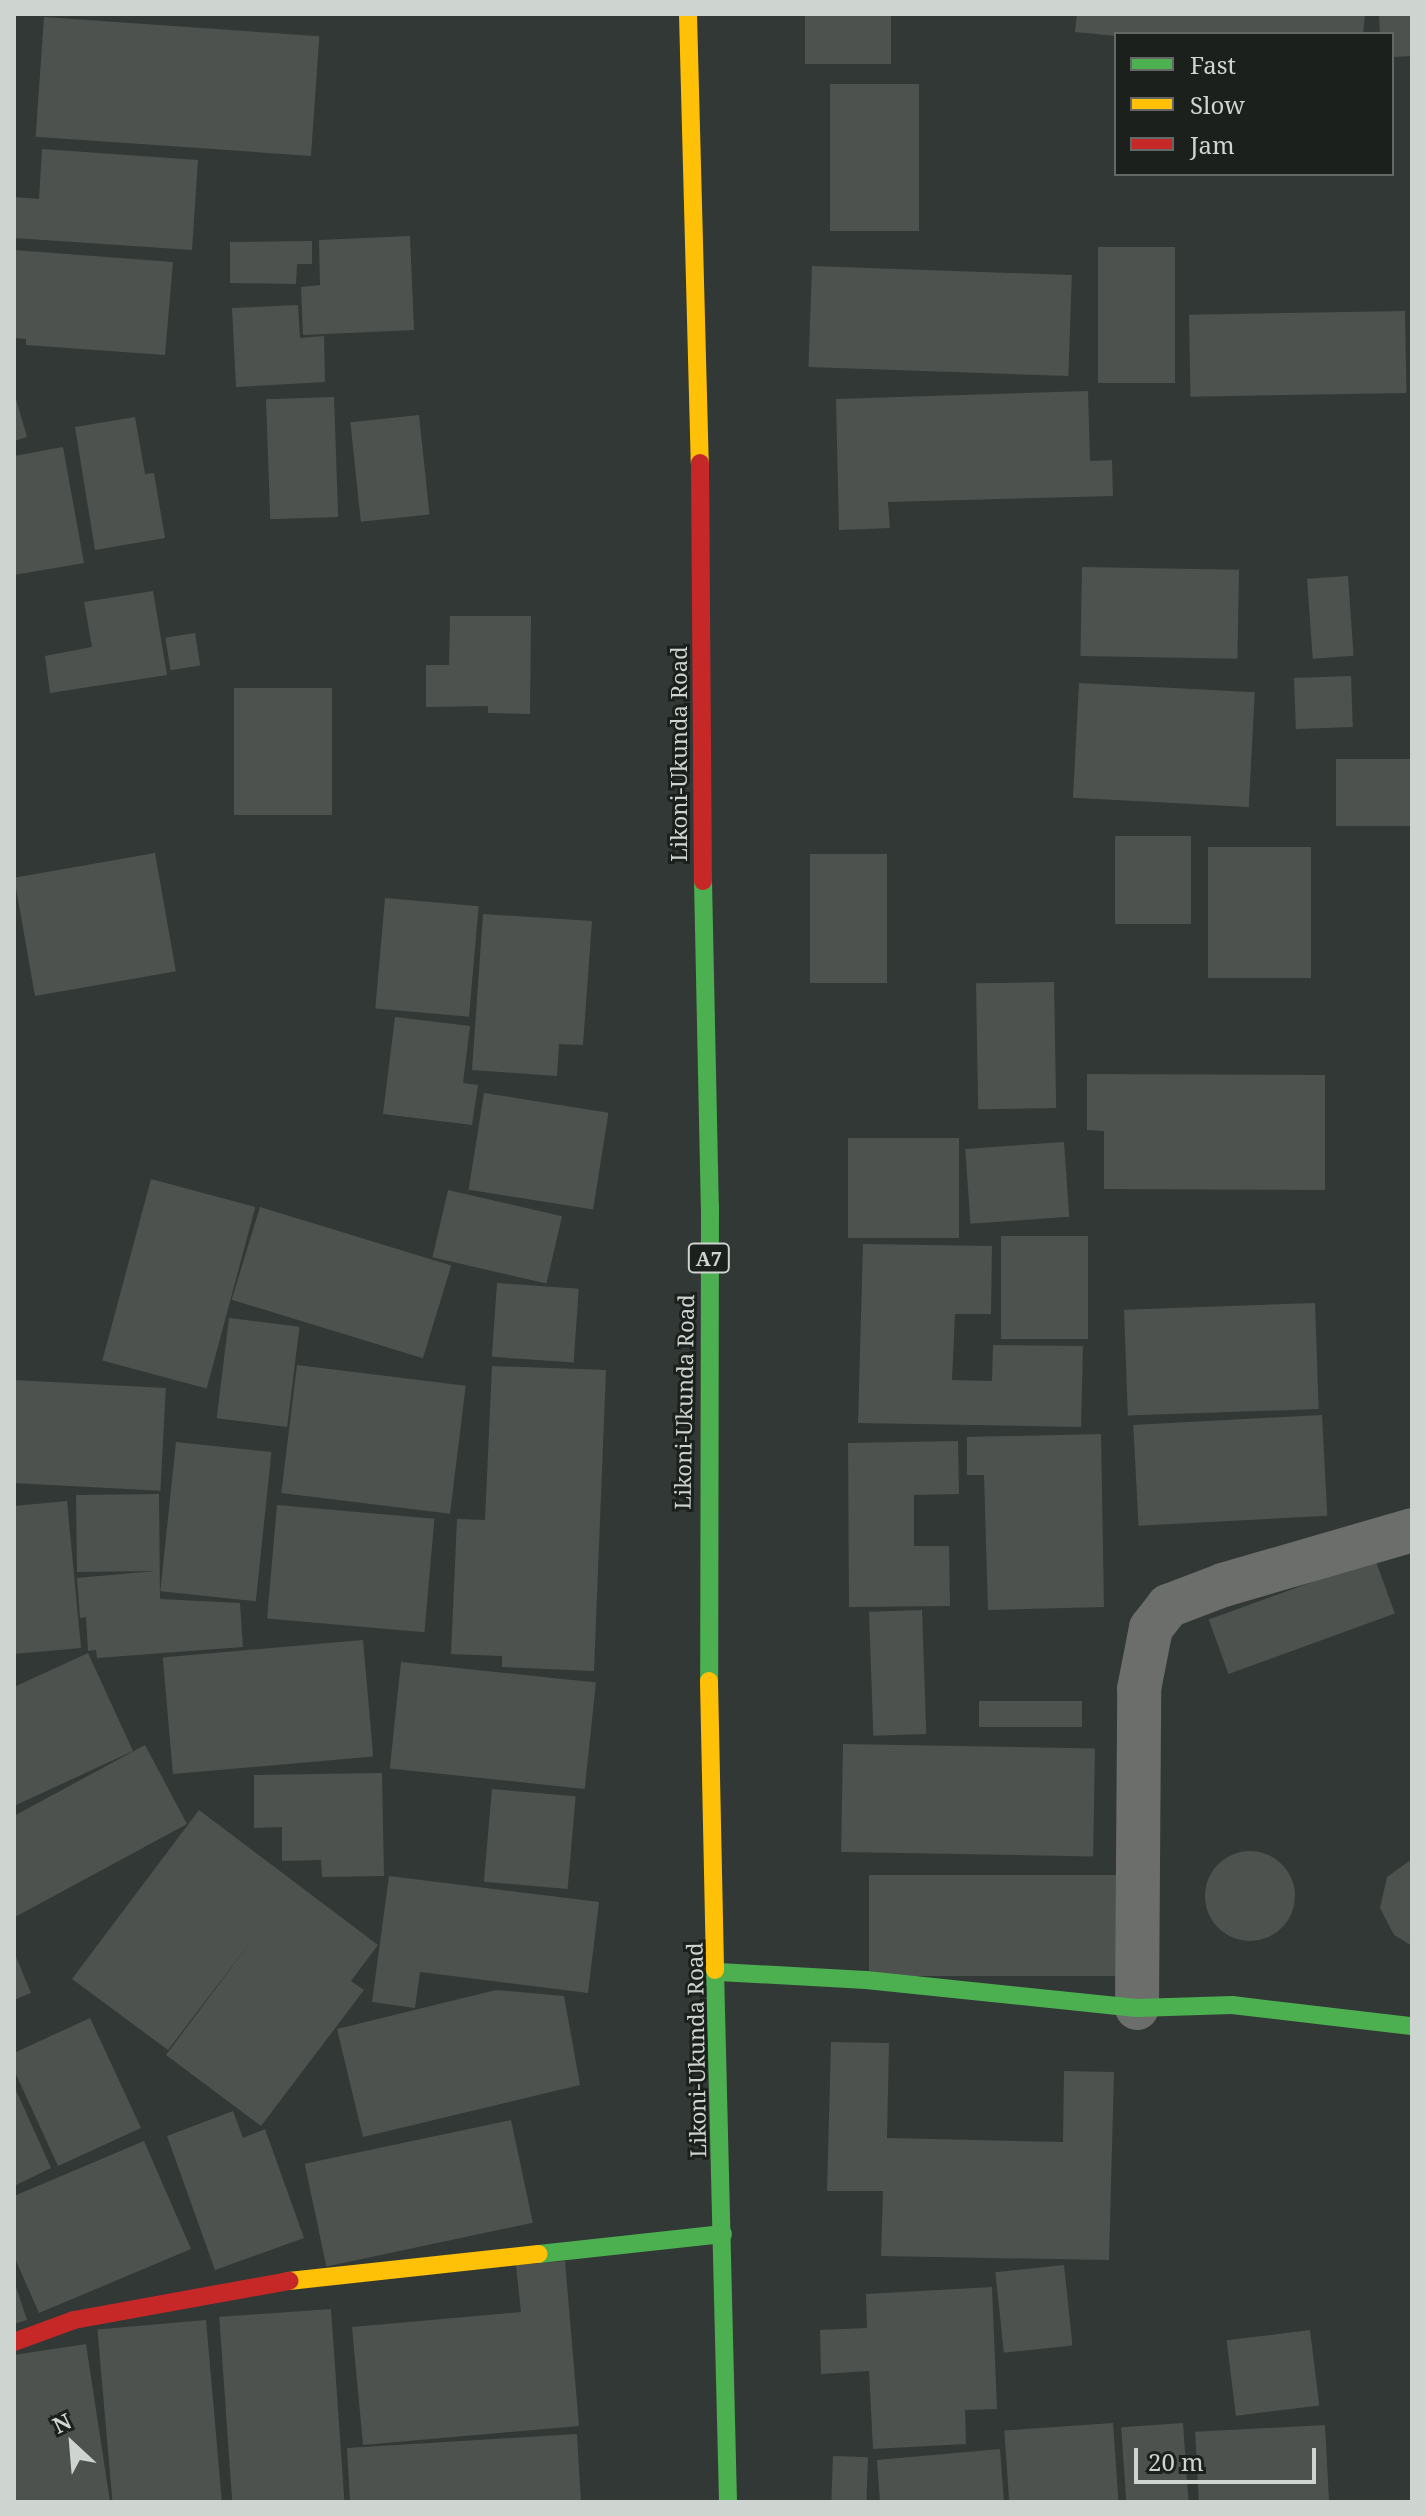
<!DOCTYPE html>
<html>
<head>
<meta charset="utf-8">
<style>
	body { margin:0 }
	#map { position:relative; width:1426px; height:2516px; overflow:hidden; background:#323835; font-family:"Noto Serif",serif }
	div>[style] { position:absolute }
	.building>* { inset:0; background:#4d524f; transform-origin:0 0 }
	.round { border-radius:50% }
	.street>* { height:44px; margin:-22px; padding:0 22px; transform-origin:22px; border-radius:22px; background:#6c6e6c }
	.fast>* { height:18px; margin:-9px; padding:0 9px; transform-origin:9px; border-radius:9px; background:#4caf50 }
	.slow>* { height:18px; margin:-9px; padding:0 9px; transform-origin:9px; border-radius:9px; background:#ffc107 }
	.jam>* { height:18px; margin:-9px; padding:0 9px; transform-origin:9px; border-radius:9px; background:#c62828 }
	span { translate:-50% -50%; white-space:nowrap; text-align:center; line-height:1.15; -webkit-text-stroke:6px #1c201d; paint-order:stroke }
	.shield-label span { padding:2px 6px; background:#1c201d; border:2px solid; border-radius:6px; -webkit-text-stroke-width:0 }
	.shield-label { font-size:20px; color:#ced4d0; font-weight:700 }
	.street-label { font-size:22px; color:#ced4d0 }
	.frame { position:absolute; inset:0; border:16px solid #ced4d0; pointer-events:none }
	.legend { position:absolute; left:1114px; top:32px; width:280px; height:144px; box-sizing:border-box; background:#1c201d; border:2px solid #636865; margin:0; padding:10px 14px; list-style:none; font-size:24px; color:#ced4d0 }
	.legend li { display:flex; align-items:center; gap:16px; height:40px }
	.legend b { width:40px; border:2px solid #636865 }
	.north { position:absolute; left:32px; top:2404px; width:80px; height:80px; -webkit-text-stroke:6px #1c201d; paint-order:stroke; rotate:334deg; font-size:22px; font-weight:700; line-height:32px; text-align:center; color:#ced4d0 }
	.north::after { content:''; display:block; margin:auto; width:28px; height:36px; background:#ced4d0; clip-path:polygon(50% 0,100% 100%,50% 72%,0 100%) }
	.scale { position:absolute; left:1134px; top:2448px; width:182px; height:36px; box-sizing:border-box; border:4px solid #ced4d0; border-top:0; padding-left:10px; font-size:24px; line-height:28px; white-space:nowrap; color:#ced4d0; -webkit-text-stroke:6px #1c201d; paint-order:stroke }
</style>
</head>
<body>
<div id="map">
	<div class="building">
		<i style="left:805px;top:14px;width:86px;height:50px"></i>
		<i style="clip-path:polygon(1077px 14px,1365px 14px,1363px 34px,1116px 36px,1075px 32px)"></i>
		<i style="clip-path:polygon(1379px 14px,1412px 14px,1412px 56px,1392px 57px,1392px 34px,1380px 34px)"></i>
		<i style="left:44px;top:17px;width:276px;height:120px;rotate:4deg"></i>
		<i style="left:919px;top:84px;width:147px;height:89px;rotate:90deg"></i>
		<i style="clip-path:polygon(42px 149px,198px 160px,192px 250px,14px 238px,14px 197px,39px 199px)"></i>
		<i style="clip-path:polygon(410px 236px,414px 330px,303px 335px,301px 287px,320px 285px,319px 240px)"></i>
		<i style="clip-path:polygon(312px 241px,312px 264px,297px 264px,296px 284px,230px 283px,230px 242px)"></i>
		<i style="left:1098px;top:247px;width:77px;height:136px"></i>
		<i style="clip-path:polygon(14px 250px,173px 262px,165px 355px,26px 345px,26px 339px,14px 338px)"></i>
		<i style="left:812px;top:266px;width:260px;height:101px;rotate:2deg"></i>
		<i style="clip-path:polygon(298px 305px,300px 338px,324px 336px,325px 382px,236px 387px,232px 308px)"></i>
		<i style="left:1405px;top:311px;width:82px;height:216px;rotate:89deg"></i>
		<i style="clip-path:polygon(1088px 391px,1090px 461px,1112px 460px,1113px 496px,888px 502px,890px 528px,839px 530px,836px 399px)"></i>
		<i style="clip-path:polygon(14px 392px,27px 437px,14px 441px)"></i>
		<i style="left:334px;top:397px;width:120px;height:68px;rotate:88deg"></i>
		<i style="left:419px;top:415px;width:100px;height:69px;rotate:84deg"></i>
		<i style="clip-path:polygon(135px 417px,145px 474px,154px 473px,165px 538px,95px 550px,75px 427px)"></i>
		<i style="clip-path:polygon(63px 447px,84px 563px,14px 575px,14px 456px)"></i>
		<i style="left:1082px;top:567px;width:157px;height:89px;rotate:1deg"></i>
		<i style="left:1348px;top:576px;width:80px;height:41px;rotate:86deg"></i>
		<i style="clip-path:polygon(153px 591px,167px 675px,50px 693px,45px 656px,92px 647px,84px 602px)"></i>
		<i style="clip-path:polygon(450px 616px,531px 616px,530px 714px,488px 713px,488px 706px,426px 707px,426px 665px,449px 665px)"></i>
		<i style="left:195px;top:633px;width:33px;height:30px;rotate:81deg"></i>
		<i style="left:1351px;top:676px;width:51px;height:57px;rotate:88deg"></i>
		<i style="left:1079px;top:683px;width:176px;height:115px;rotate:3deg"></i>
		<i style="left:234px;top:688px;width:98px;height:127px"></i>
		<i style="left:1412px;top:759px;width:67px;height:76px;rotate:90deg"></i>
		<i style="left:1191px;top:836px;width:88px;height:76px;rotate:90deg"></i>
		<i style="left:1208px;top:847px;width:103px;height:131px"></i>
		<i style="left:155px;top:853px;width:120px;height:143px;rotate:80deg"></i>
		<i style="left:810px;top:854px;width:77px;height:129px"></i>
		<i style="left:385px;top:898px;width:94px;height:111px;rotate:5deg"></i>
		<i style="clip-path:polygon(483px 914px,592px 921px,583px 1045px,559px 1044px,557px 1076px,472px 1070px)"></i>
		<i style="left:1054px;top:982px;width:126px;height:78px;rotate:89deg"></i>
		<i style="clip-path:polygon(395px 1017px,470px 1026px,463px 1083px,478px 1085px,472px 1125px,383px 1114px)"></i>
		<i style="clip-path:polygon(1087px 1074px,1325px 1075px,1325px 1190px,1104px 1189px,1104px 1131px,1087px 1130px)"></i>
		<i style="left:484px;top:1093px;width:126px;height:98px;rotate:9deg"></i>
		<i style="left:959px;top:1138px;width:100px;height:111px;rotate:90deg"></i>
		<i style="left:1064px;top:1142px;width:75px;height:99px;rotate:86deg"></i>
		<i style="left:151px;top:1179px;width:108px;height:188px;rotate:15deg"></i>
		<i style="left:448px;top:1190px;width:117px;height:69px;rotate:13deg"></i>
		<i style="left:260px;top:1207px;width:200px;height:97px;rotate:17deg"></i>
		<i style="left:1001px;top:1236px;width:87px;height:103px"></i>
		<i style="clip-path:polygon(863px 1244px,992px 1246px,991px 1314px,955px 1314px,952px 1380px,992px 1381px,993px 1345px,1083px 1346px,1081px 1427px,858px 1423px)"></i>
		<i style="left:497px;top:1283px;width:82px;height:74px;rotate:4deg"></i>
		<i style="left:1315px;top:1303px;width:106px;height:191px;rotate:88deg"></i>
		<i style="left:229px;top:1318px;width:71px;height:101px;rotate:7deg"></i>
		<i style="left:297px;top:1365px;width:170px;height:129px;rotate:7deg"></i>
		<i style="clip-path:polygon(492px 1366px,606px 1370px,594px 1671px,502px 1667px,502px 1656px,451px 1654px,457px 1519px,485px 1520px)"></i>
		<i style="left:14px;top:1380px;width:152px;height:103px;rotate:3deg"></i>
		<i style="left:1322px;top:1415px;width:101px;height:189px;rotate:87deg"></i>
		<i style="clip-path:polygon(1101px 1434px,1104px 1607px,988px 1610px,984px 1475px,967px 1475px,967px 1437px)"></i>
		<i style="clip-path:polygon(958px 1441px,959px 1494px,914px 1495px,914px 1546px,949px 1546px,950px 1606px,849px 1607px,848px 1443px)"></i>
		<i style="left:176px;top:1442px;width:96px;height:150px;rotate:6deg"></i>
		<i style="clip-path:polygon(159px 1494px,160px 1599px,240px 1603px,243px 1647px,97px 1658px,96px 1650px,88px 1651px,86px 1617px,80px 1618px,77px 1578px,155px 1571px,77px 1572px,76px 1495px)"></i>
		<i style="clip-path:polygon(67px 1501px,81px 1648px,14px 1654px,14px 1506px)"></i>
		<i style="left:277px;top:1505px;width:158px;height:114px;rotate:5deg"></i>
		<i style="left:1375px;top:1559px;width:58px;height:177px;rotate:70deg"></i>
		<i style="left:922px;top:1610px;width:124px;height:53px;rotate:88deg"></i>
		<i style="left:363px;top:1640px;width:117px;height:201px;rotate:85deg"></i>
		<i style="clip-path:polygon(88px 1653px,133px 1751px,14px 1806px,14px 1687px)"></i>
		<i style="left:401px;top:1662px;width:196px;height:107px;rotate:6deg"></i>
		<i style="left:1082px;top:1701px;width:26px;height:103px;rotate:90deg"></i>
		<i style="left:843px;top:1744px;width:252px;height:108px;rotate:1deg"></i>
		<i style="clip-path:polygon(145px 1745px,187px 1824px,15px 1917px,14px 1816px)"></i>
		<i style="clip-path:polygon(382px 1773px,384px 1876px,322px 1877px,321px 1860px,282px 1861px,282px 1827px,254px 1828px,254px 1775px)"></i>
		<i style="left:492px;top:1789px;width:84px;height:93px;rotate:5deg"></i>
		<i style="clip-path:polygon(199px 1810px,378px 1945px,351px 1981px,364px 1990px,261px 2126px,166px 2055px,255px 1936px,168px 2050px,72px 1979px)"></i>
		<i class="round" style="left:1205px;top:1851px;width:90px;height:90px"></i>
		<i style="clip-path:polygon(1412px 1859px,1412px 1946px,1394px 1935px,1380px 1908px,1387px 1877px)"></i>
		<i style="left:869px;top:1875px;width:249px;height:101px"></i>
		<i style="clip-path:polygon(389px 1876px,599px 1902px,588px 1993px,420px 1972px,415px 2008px,372px 2002px)"></i>
		<i style="clip-path:polygon(14px 1952px,31px 1993px,14px 2000px)"></i>
		<i style="clip-path:polygon(496px 1990px,564px 1996px,580px 2085px,363px 2137px,337px 2029px)"></i>
		<i style="clip-path:polygon(90px 2018px,141px 2128px,58px 2166px,14px 2070px,14px 2053px)"></i>
		<i style="clip-path:polygon(831px 2042px,889px 2043px,887px 2138px,1063px 2142px,1064px 2071px,1114px 2072px,1109px 2260px,881px 2256px,883px 2191px,827px 2191px)"></i>
		<i style="clip-path:polygon(14px 2086px,51px 2168px,14px 2186px)"></i>
		<i style="clip-path:polygon(233px 2111px,243px 2138px,265px 2129px,304px 2238px,215px 2270px,167px 2136px)"></i>
		<i style="left:511px;top:2120px;width:105px;height:211px;rotate:78deg"></i>
		<i style="clip-path:polygon(144px 2141px,191px 2249px,39px 2313px,14px 2256px,14px 2196px)"></i>
		<i style="clip-path:polygon(565px 2261px,579px 2426px,363px 2445px,352px 2327px,521px 2312px,516px 2265px)"></i>
		<i style="left:1064px;top:2265px;width:81px;height:69px;rotate:84deg"></i>
		<i style="clip-path:polygon(14px 2281px,27px 2320px,14px 2324px)"></i>
		<i style="clip-path:polygon(992px 2287px,997px 2409px,965px 2410px,966px 2444px,873px 2449px,869px 2371px,821px 2374px,820px 2330px,867px 2328px,866px 2294px)"></i>
		<i style="left:331px;top:2309px;width:194px;height:112px;rotate:86deg"></i>
		<i style="left:206px;top:2320px;width:183px;height:109px;rotate:85deg"></i>
		<i style="left:1310px;top:2330px;width:76px;height:84px;rotate:83deg"></i>
		<i style="clip-path:polygon(86px 2344px,110px 2502px,14px 2502px,14px 2355px)"></i>
		<i style="left:1113px;top:2423px;width:79px;height:109px;rotate:86deg"></i>
		<i style="left:1183px;top:2423px;width:79px;height:62px;rotate:86deg"></i>
		<i style="left:1325px;top:2425px;width:77px;height:130px;rotate:87deg"></i>
		<i style="clip-path:polygon(577px 2434px,581px 2502px,350px 2502px,347px 2448px)"></i>
		<i style="clip-path:polygon(1000px 2449px,1004px 2502px,880px 2502px,877px 2460px)"></i>
		<i style="left:833px;top:2456px;width:35px;height:46px;rotate:2deg"></i>
	</div>
	<div class="street">
		<i style="left:1137px;top:2008px;width:319px;rotate:-89.6deg"></i>
		<i style="left:1139px;top:1689px;width:62px;rotate:-78.9deg"></i>
		<i style="left:1151px;top:1628px;width:28px;rotate:-52deg"></i>
		<i style="left:1168px;top:1606px;width:59px;rotate:-20.9deg"></i>
		<i style="left:1223px;top:1585px;width:197px;rotate:-16.2deg"></i>
	</div>
	<div class="fast">
		<i style="left:703px;top:881px;width:325px;rotate:88.8deg"></i>
		<i style="left:710px;top:1206px;width:475px;rotate:90.1deg"></i>
		<i style="left:715px;top:1970px;width:532px;rotate:88.6deg"></i>
		<i style="left:719px;top:1972px;width:147px;rotate:3.1deg"></i>
		<i style="left:866px;top:1980px;width:272px;rotate:5.9deg"></i>
		<i style="left:1137px;top:2008px;width:95px;rotate:-1.8deg"></i>
		<i style="left:1232px;top:2005px;width:181px;rotate:6.7deg"></i>
		<i style="left:539px;top:2254px;width:185px;rotate:-6.2deg"></i>
	</div>
	<div class="slow">
		<i style="left:688px;top:14px;width:449px;rotate:88.5deg"></i>
		<i style="left:709px;top:1681px;width:289px;rotate:88.8deg"></i>
		<i style="left:289px;top:2281px;width:251px;rotate:-6.2deg"></i>
	</div>
	<div class="jam">
		<i style="left:700px;top:463px;width:418px;rotate:89.6deg"></i>
		<i style="left:14px;top:2342px;width:64px;rotate:-20.1deg"></i>
		<i style="left:74px;top:2320px;width:219px;rotate:-10.3deg"></i>
	</div>
	<div class="shield-label">
		<span style="left:709px;top:1258px">A7</span>
	</div>
	<div class="street-label">
		<span style="left:679px;top:754px;rotate:-90deg">Likoni-Ukunda Road</span>
		<span style="left:684px;top:1402px;rotate:-89deg">Likoni-Ukunda Road</span>
		<span style="left:696px;top:2050px;rotate:-91deg">Likoni-Ukunda Road</span>
	</div>
	<div class="frame"></div>
	<ul class="legend">
	<li><b style="height:10px;background:#4caf50"></b>Fast</li>
	<li><b style="height:10px;background:#ffc107"></b>Slow</li>
	<li><b style="height:10px;background:#c62828"></b>Jam</li>
	</ul>
	<div class="north">N</div>
	<div class="scale">20 m</div>
</div>
</body>
</html>
